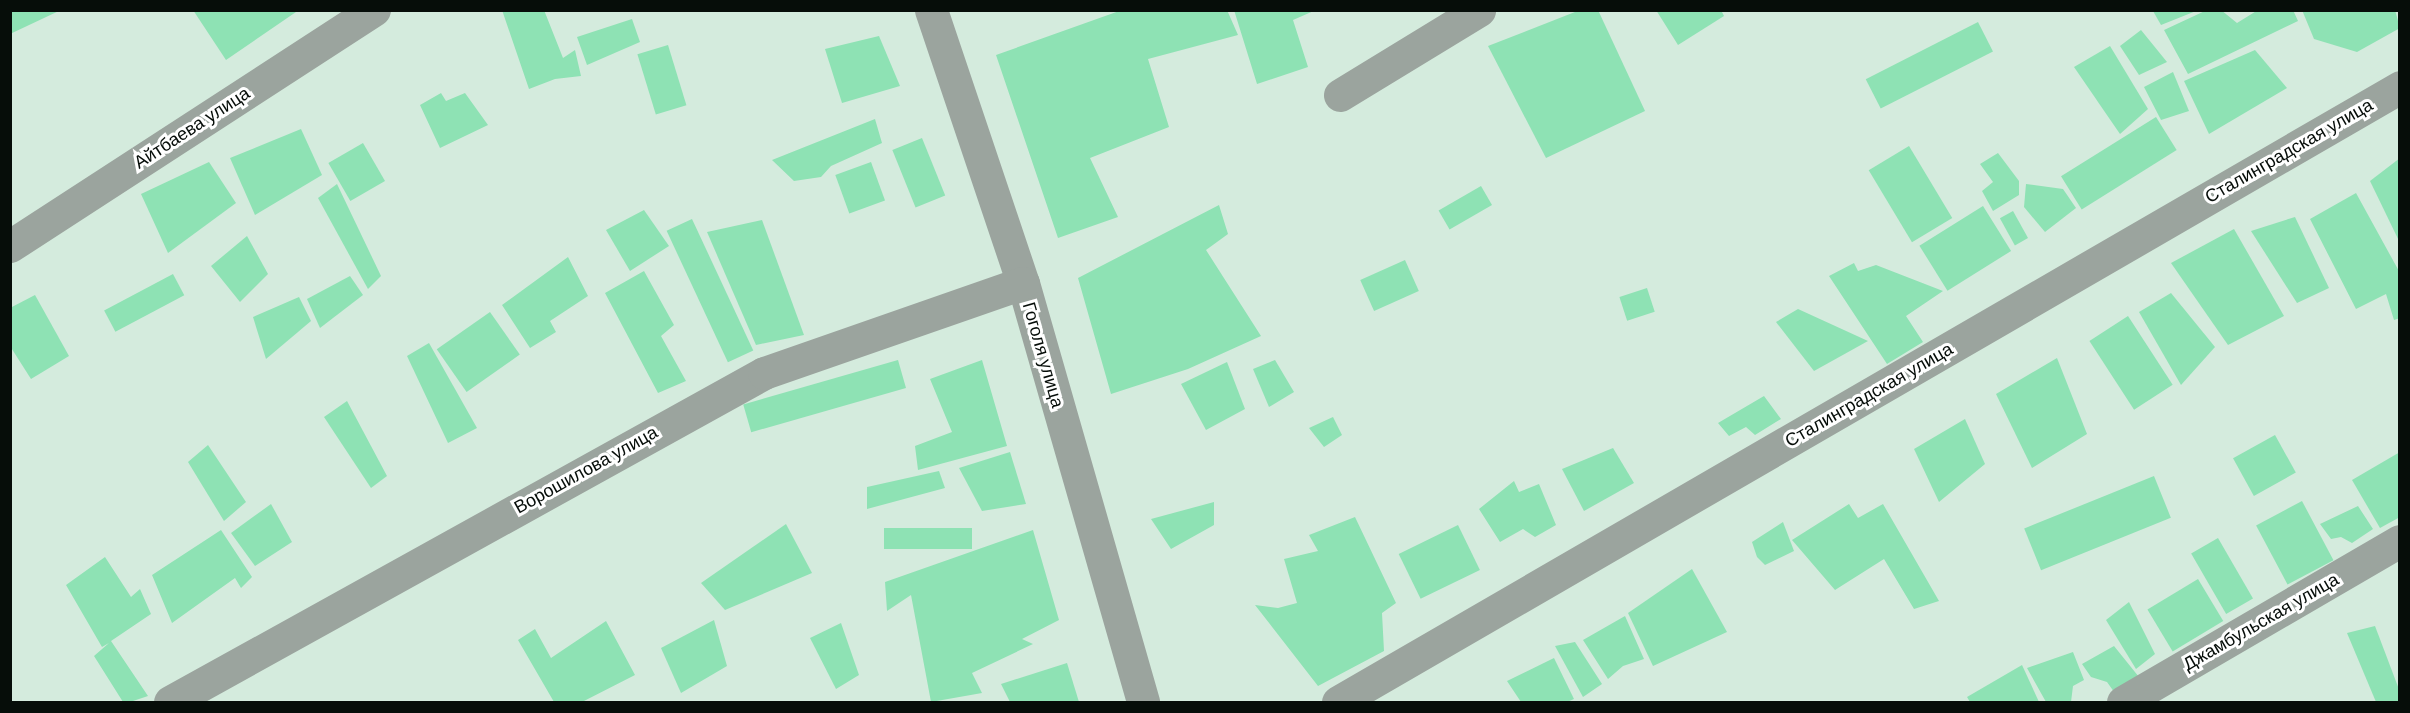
<!DOCTYPE html>
<html>
<head>
<meta charset="utf-8">
<style>
	body { margin:0 }
	#map { position:relative; width:2410px; height:713px; overflow:hidden; background:#d4ebdd; font-family:"DM Sans",sans-serif }
	div>[style] { position:absolute }
	.building>* { inset:0; background:#8ee2b4; transform-origin:0 0 }
	.minor>* { height:33px; margin:-16.5px; padding:0 16.5px; transform-origin:16.5px; border-radius:16.5px; background:#9ba49e }
	span { translate:-50% -50%; white-space:nowrap; text-align:center; line-height:1.15; -webkit-text-stroke:6px #fff; paint-order:stroke }
	.street-label { font-size:18px; color:#060d09 }
	.frame { position:absolute; inset:0; border:12px solid #060d09; pointer-events:none }
</style>
</head>
<body>
<div id="map">
	<div class="building">
		<i style="clip-path:polygon(10px 10px,61px 10px,10px 34px)"></i>
		<i style="clip-path:polygon(193px 10px,295px 10px,296px 12px,226px 60px)"></i>
		<i style="clip-path:polygon(502px 10px,544px 10px,563px 58px,575px 50px,581px 76px,555px 79px,529px 89px)"></i>
		<i style="clip-path:polygon(1122px 10px,1227px 10px,1238px 35px,1148px 59px,1169px 127px,1090px 158px,1118px 217px,1058px 238px,996px 55px)"></i>
		<i style="clip-path:polygon(1234px 10px,1316px 10px,1293px 20px,1308px 67px,1257px 84px)"></i>
		<i style="clip-path:polygon(1580px 10px,1598px 10px,1645px 111px,1546px 158px,1488px 46px)"></i>
		<i style="clip-path:polygon(1656px 10px,1721px 10px,1724px 16px,1678px 45px)"></i>
		<i style="clip-path:polygon(2207px 10px,2221px 10px,2237px 23px,2258px 10px,2293px 10px,2298px 21px,2188px 74px,2164px 30px)"></i>
		<i style="clip-path:polygon(2302px 10px,2395px 10px,2400px 28px,2357px 52px,2314px 39px)"></i>
		<i style="clip-path:polygon(2153px 11px,2196px 11px,2161px 25px)"></i>
		<i style="clip-path:polygon(632px 19px,640px 42px,587px 65px,577px 37px)"></i>
		<i style="left:1978px;top:22px;width:33px;height:126px;rotate:63deg"></i>
		<i style="clip-path:polygon(2141px 30px,2167px 62px,2139px 75px,2120px 46px)"></i>
		<i style="clip-path:polygon(879px 36px,900px 86px,842px 103px,825px 49px)"></i>
		<i style="left:668px;top:45px;width:63px;height:32px;rotate:73deg"></i>
		<i style="clip-path:polygon(2110px 46px,2148px 109px,2120px 134px,2074px 67px)"></i>
		<i style="clip-path:polygon(2255px 50px,2287px 88px,2209px 134px,2184px 81px)"></i>
		<i style="clip-path:polygon(2173px 72px,2189px 111px,2161px 120px,2144px 87px)"></i>
		<i style="clip-path:polygon(441px 93px,446px 101px,465px 93px,488px 125px,440px 148px,420px 105px)"></i>
		<i style="left:2156px;top:117px;width:39px;height:112px;rotate:58deg"></i>
		<i style="clip-path:polygon(875px 119px,882px 143px,831px 166px,821px 177px,794px 181px,772px 160px)"></i>
		<i style="clip-path:polygon(301px 129px,322px 175px,255px 215px,230px 158px)"></i>
		<i style="left:922px;top:138px;width:62px;height:32px;rotate:68deg"></i>
		<i style="left:363px;top:143px;width:44px;height:40px;rotate:60deg"></i>
		<i style="left:1909px;top:146px;width:84px;height:47px;rotate:59deg"></i>
		<i style="clip-path:polygon(1998px 153px,2019px 181px,2019px 195px,1993px 211px,1982px 191px,1993px 182px,1980px 164px)"></i>
		<i style="clip-path:polygon(2400px 158px,2400px 243px,2370px 181px)"></i>
		<i style="clip-path:polygon(209px 162px,236px 203px,168px 253px,141px 194px)"></i>
		<i style="left:871px;top:162px;width:41px;height:38px;rotate:70deg"></i>
		<i style="clip-path:polygon(337px 184px,381px 276px,368px 289px,318px 198px)"></i>
		<i style="clip-path:polygon(2026px 184px,2063px 189px,2076px 208px,2045px 232px,2024px 207px)"></i>
		<i style="left:1481px;top:186px;width:22px;height:49px;rotate:60deg"></i>
		<i style="clip-path:polygon(2356px 193px,2400px 273px,2400px 318px,2394px 320px,2386px 294px,2356px 309px,2310px 219px)"></i>
		<i style="clip-path:polygon(1219px 205px,1228px 234px,1206px 250px,1261px 336px,1188px 369px,1111px 394px,1078px 278px)"></i>
		<i style="left:1983px;top:206px;width:53px;height:75px;rotate:58deg"></i>
		<i style="clip-path:polygon(644px 210px,669px 246px,630px 271px,606px 230px)"></i>
		<i style="left:2013px;top:211px;width:31px;height:15px;rotate:61deg"></i>
		<i style="clip-path:polygon(2295px 217px,2329px 288px,2297px 303px,2251px 231px)"></i>
		<i style="left:692px;top:219px;width:145px;height:28px;rotate:65deg"></i>
		<i style="clip-path:polygon(762px 220px,804px 335px,756px 345px,707px 232px)"></i>
		<i style="clip-path:polygon(2234px 229px,2284px 316px,2228px 345px,2171px 263px)"></i>
		<i style="clip-path:polygon(247px 236px,268px 274px,240px 302px,211px 266px)"></i>
		<i style="clip-path:polygon(568px 257px,588px 296px,550px 321px,556px 332px,530px 348px,502px 305px)"></i>
		<i style="left:1405px;top:260px;width:34px;height:49px;rotate:66deg"></i>
		<i style="clip-path:polygon(1854px 263px,1858px 271px,1876px 265px,1943px 291px,1906px 316px,1923px 342px,1887px 364px,1829px 276px)"></i>
		<i style="clip-path:polygon(644px 271px,674px 325px,661px 336px,686px 381px,658px 393px,605px 293px)"></i>
		<i style="left:173px;top:274px;width:24px;height:78px;rotate:62deg"></i>
		<i style="clip-path:polygon(350px 276px,363px 295px,320px 328px,307px 299px)"></i>
		<i style="left:1647px;top:288px;width:25px;height:29px;rotate:72deg"></i>
		<i style="clip-path:polygon(2171px 293px,2215px 347px,2181px 385px,2139px 312px)"></i>
		<i style="clip-path:polygon(35px 295px,69px 356px,31px 379px,10px 346px,10px 308px)"></i>
		<i style="clip-path:polygon(299px 297px,311px 321px,266px 359px,253px 317px)"></i>
		<i style="clip-path:polygon(1798px 309px,1868px 341px,1814px 371px,1776px 322px)"></i>
		<i style="left:490px;top:312px;width:52px;height:65px;rotate:55deg"></i>
		<i style="left:2128px;top:316px;width:82px;height:46px;rotate:57deg"></i>
		<i style="clip-path:polygon(429px 343px,477px 428px,448px 443px,407px 356px)"></i>
		<i style="clip-path:polygon(2057px 358px,2087px 434px,2032px 468px,1996px 394px)"></i>
		<i style="left:898px;top:360px;width:29px;height:161px;rotate:74deg"></i>
		<i style="clip-path:polygon(982px 360px,1007px 446px,918px 470px,915px 446px,952px 432px,930px 379px)"></i>
		<i style="clip-path:polygon(1275px 360px,1294px 392px,1269px 407px,1253px 369px)"></i>
		<i style="clip-path:polygon(1227px 362px,1245px 409px,1206px 430px,1181px 384px)"></i>
		<i style="clip-path:polygon(1764px 396px,1781px 419px,1755px 435px,1746px 427px,1729px 436px,1718px 423px)"></i>
		<i style="clip-path:polygon(347px 401px,387px 476px,371px 488px,324px 417px)"></i>
		<i style="clip-path:polygon(1333px 417px,1342px 435px,1324px 447px,1309px 428px)"></i>
		<i style="clip-path:polygon(1965px 419px,1985px 464px,1939px 502px,1914px 449px)"></i>
		<i style="left:2275px;top:435px;width:43px;height:48px;rotate:61deg"></i>
		<i style="clip-path:polygon(208px 445px,246px 502px,224px 521px,188px 462px)"></i>
		<i style="clip-path:polygon(1613px 448px,1634px 483px,1584px 511px,1562px 469px)"></i>
		<i style="clip-path:polygon(1010px 452px,1026px 504px,982px 511px,959px 468px)"></i>
		<i style="clip-path:polygon(2400px 452px,2400px 517px,2380px 528px,2352px 480px)"></i>
		<i style="clip-path:polygon(939px 471px,945px 488px,867px 509px,867px 487px)"></i>
		<i style="left:2154px;top:476px;width:45px;height:140px;rotate:68deg"></i>
		<i style="clip-path:polygon(1514px 481px,1519px 492px,1539px 484px,1556px 525px,1535px 537px,1523px 529px,1500px 542px,1479px 509px)"></i>
		<i style="left:2302px;top:501px;width:67px;height:52px;rotate:62deg"></i>
		<i style="clip-path:polygon(1214px 502px,1214px 525px,1171px 549px,1151px 519px)"></i>
		<i style="clip-path:polygon(271px 504px,292px 542px,255px 566px,231px 533px)"></i>
		<i style="clip-path:polygon(1849px 504px,1858px 518px,1883px 504px,1939px 601px,1914px 609px,1884px 559px,1835px 590px,1792px 540px)"></i>
		<i style="clip-path:polygon(2358px 506px,2373px 529px,2352px 543px,2341px 537px,2331px 539px,2320px 524px)"></i>
		<i style="clip-path:polygon(1355px 517px,1396px 603px,1382px 613px,1384px 651px,1318px 686px,1255px 605px,1278px 608px,1297px 603px,1284px 559px,1318px 551px,1309px 535px)"></i>
		<i style="clip-path:polygon(1783px 522px,1794px 551px,1765px 565px,1757px 557px,1752px 542px)"></i>
		<i style="clip-path:polygon(786px 524px,812px 573px,725px 610px,701px 583px)"></i>
		<i style="left:1458px;top:525px;width:50px;height:66px;rotate:64deg"></i>
		<i style="left:972px;top:528px;width:21px;height:88px;rotate:90deg"></i>
		<i style="clip-path:polygon(221px 530px,252px 577px,241px 588px,235px 578px,172px 623px,152px 575px)"></i>
		<i style="clip-path:polygon(1033px 530px,1059px 620px,1022px 639px,1033px 644px,972px 673px,982px 693px,931px 702px,911px 595px,887px 611px,885px 582px)"></i>
		<i style="left:2218px;top:538px;width:70px;height:31px;rotate:60deg"></i>
		<i style="clip-path:polygon(105px 557px,131px 597px,140px 589px,151px 614px,111px 641px,148px 696px,130px 702px,123px 702px,94px 656px,109px 643px,102px 647px,66px 585px)"></i>
		<i style="clip-path:polygon(1692px 569px,1727px 632px,1653px 666px,1628px 613px)"></i>
		<i style="left:2198px;top:579px;width:49px;height:59px;rotate:59deg"></i>
		<i style="clip-path:polygon(2129px 602px,2155px 654px,2136px 669px,2106px 620px)"></i>
		<i style="clip-path:polygon(1625px 616px,1644px 659px,1623px 666px,1608px 679px,1583px 640px)"></i>
		<i style="clip-path:polygon(714px 620px,727px 666px,681px 693px,661px 648px)"></i>
		<i style="clip-path:polygon(606px 621px,635px 675px,582px 702px,554px 702px,518px 640px,535px 629px,551px 658px)"></i>
		<i style="clip-path:polygon(841px 623px,859px 675px,836px 689px,810px 638px)"></i>
		<i style="clip-path:polygon(2375px 626px,2400px 692px,2400px 702px,2376px 702px,2347px 633px)"></i>
		<i style="clip-path:polygon(1575px 642px,1602px 684px,1583px 697px,1555px 646px)"></i>
		<i style="clip-path:polygon(2114px 646px,2143px 682px,2117px 696px,2107px 682px,2091px 677px,2082px 664px)"></i>
		<i style="clip-path:polygon(2073px 652px,2084px 680px,2073px 686px,2071px 702px,2046px 702px,2027px 668px)"></i>
		<i style="clip-path:polygon(1554px 658px,1574px 699px,1567px 702px,1521px 702px,1507px 681px)"></i>
		<i style="clip-path:polygon(1067px 663px,1079px 702px,1010px 702px,1001px 684px)"></i>
		<i style="clip-path:polygon(2022px 665px,2039px 702px,1970px 702px,1967px 697px)"></i>
	</div>
	<div class="minor">
		<i style="left:931px;top:10px;width:288px;rotate:71.4deg"></i>
		<i style="left:1023px;top:283px;width:436px;rotate:74deg"></i>
		<i style="left:1340px;top:95px;width:163px;rotate:-31.4deg"></i>
		<i style="left:10px;top:246px;width:434px;rotate:-33deg"></i>
		<i style="left:170px;top:702px;width:679px;rotate:-28.98deg"></i>
		<i style="left:764px;top:373px;width:274px;rotate:-19.2deg"></i>
		<i style="left:1338px;top:702px;width:1227px;rotate:-30.07deg"></i>
		<i style="left:2123px;top:702px;width:320px;rotate:-30.2deg"></i>
	</div>
	<div class="street-label">
		<span style="left:192px;top:128px;rotate:-33deg">Айтбаева улица</span>
		<span style="left:2289px;top:151px;rotate:-30deg">Сталинградская улица</span>
		<span style="left:1043px;top:355px;rotate:74deg">Гоголя улица</span>
		<span style="left:1869px;top:395px;rotate:-30deg">Сталинградская улица</span>
		<span style="left:586px;top:470px;rotate:-29deg">Ворошилова улица</span>
		<span style="left:2261px;top:622px;rotate:-30deg">Джамбульская улица</span>
	</div>
	<div class="frame"></div>
</div>
</body>
</html>
